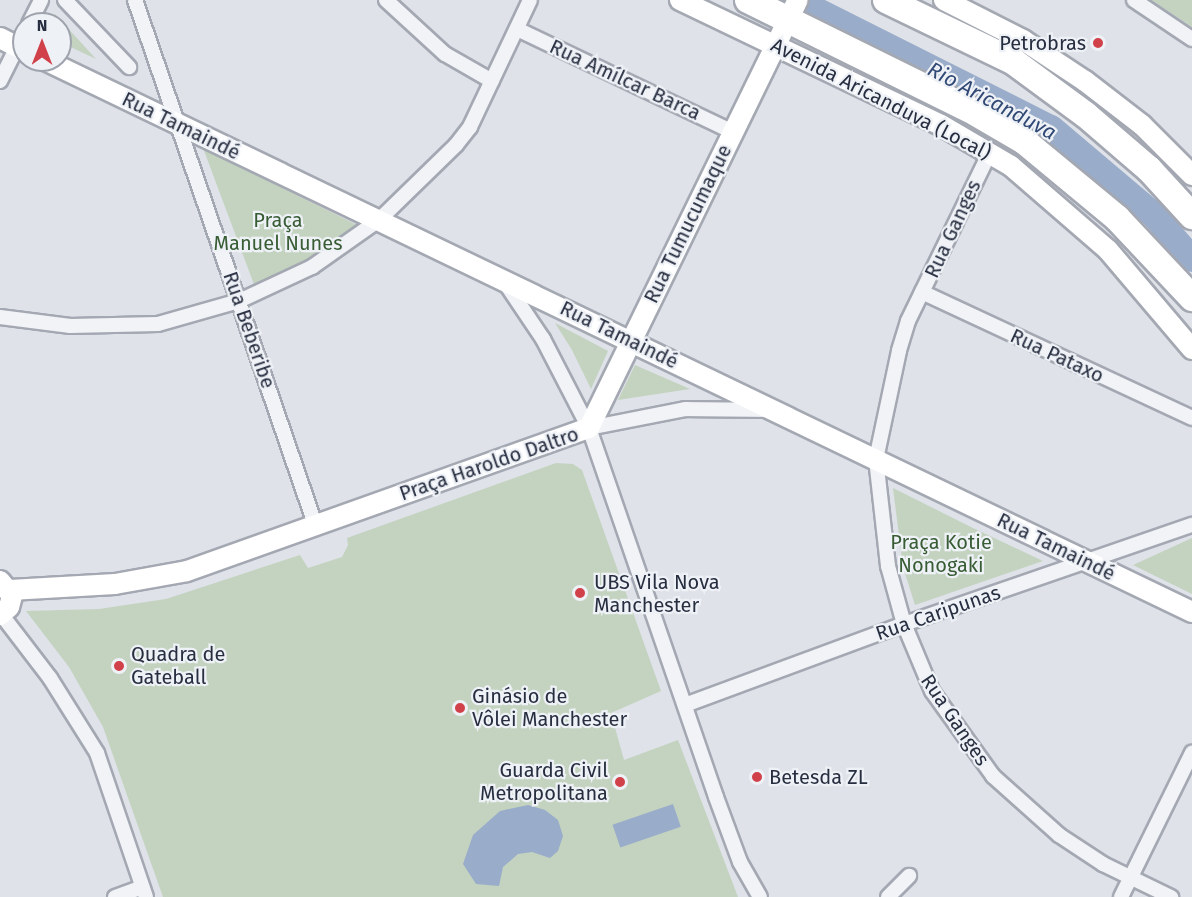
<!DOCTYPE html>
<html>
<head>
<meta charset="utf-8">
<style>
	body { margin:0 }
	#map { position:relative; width:1192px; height:897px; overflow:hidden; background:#dfe2e8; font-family:"Fira Sans",sans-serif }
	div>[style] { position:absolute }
	.green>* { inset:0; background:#c3d3c0 }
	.water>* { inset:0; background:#99acc9; transform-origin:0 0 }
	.river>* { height:26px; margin:-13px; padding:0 13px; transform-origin:13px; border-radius:13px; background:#99acc9 }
	.roads { filter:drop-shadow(2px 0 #a4a8b2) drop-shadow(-2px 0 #a4a8b2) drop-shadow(0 2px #a4a8b2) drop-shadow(0 -2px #a4a8b2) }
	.street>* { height:14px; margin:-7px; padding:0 7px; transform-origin:7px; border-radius:7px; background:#f2f3f7 }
	.secondary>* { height:20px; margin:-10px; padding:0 10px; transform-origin:10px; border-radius:10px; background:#fff }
	.highway>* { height:26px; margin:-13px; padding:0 13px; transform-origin:13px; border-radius:13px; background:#fff }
	.dots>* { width:16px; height:16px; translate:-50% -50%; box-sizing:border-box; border:3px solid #eef1f6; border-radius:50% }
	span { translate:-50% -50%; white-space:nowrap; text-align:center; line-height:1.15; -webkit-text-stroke:4.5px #eef1f6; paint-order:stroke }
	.poi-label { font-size:20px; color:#272e40 }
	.right { translate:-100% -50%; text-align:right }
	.left { translate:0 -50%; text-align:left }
	.street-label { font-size:20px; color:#272e40 }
	.park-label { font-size:20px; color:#385c34 }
	.water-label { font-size:21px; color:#314975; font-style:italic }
	.north { position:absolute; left:12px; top:12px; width:60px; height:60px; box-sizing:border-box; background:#eef1f6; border:2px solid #9ea3ad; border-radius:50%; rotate:0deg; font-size:16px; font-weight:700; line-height:24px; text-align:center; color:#272e40 }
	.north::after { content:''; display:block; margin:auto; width:21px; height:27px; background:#d1414a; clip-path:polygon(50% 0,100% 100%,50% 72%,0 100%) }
</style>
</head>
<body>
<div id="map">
	<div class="green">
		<i style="clip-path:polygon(1151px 0,1192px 0,1192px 27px)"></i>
		<i style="clip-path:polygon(55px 14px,96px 59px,60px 42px,60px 24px,51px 24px)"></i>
		<i style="clip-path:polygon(203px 148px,357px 225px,311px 262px,255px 287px)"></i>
		<i style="clip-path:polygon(555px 323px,608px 351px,591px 389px,572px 350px)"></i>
		<i style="clip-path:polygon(635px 365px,690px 389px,618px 400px)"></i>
		<i style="clip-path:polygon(556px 463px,573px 464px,582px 470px,661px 691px,611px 713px,624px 760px,678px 740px,738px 897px,163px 897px,103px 727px,69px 667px,26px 611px,99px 609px,166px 599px,300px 555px,308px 568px,342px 557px,348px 545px,347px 538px)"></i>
		<i style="clip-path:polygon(893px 488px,975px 529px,1043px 561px,915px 605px,903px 567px)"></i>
		<i style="clip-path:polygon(1192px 538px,1192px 594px,1133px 565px)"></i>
	</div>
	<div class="water">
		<i style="left:673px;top:804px;width:24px;height:64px;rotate:71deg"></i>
		<i style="clip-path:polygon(528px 805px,545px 810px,558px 820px,563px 836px,558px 851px,550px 858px,532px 852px,518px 854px,503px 867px,499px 886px,476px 884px,463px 864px,473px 835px,500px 811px)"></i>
	</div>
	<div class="river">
		<i style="left:796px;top:0;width:285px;rotate:26.7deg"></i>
		<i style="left:1051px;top:128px;width:135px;rotate:40.2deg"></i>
		<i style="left:1154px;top:215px;width:58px;rotate:49.2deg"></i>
	</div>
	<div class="roads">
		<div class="street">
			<i style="left:65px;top:0;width:93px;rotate:46.3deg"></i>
			<i style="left:135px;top:0;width:554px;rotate:71.04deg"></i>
			<i style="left:386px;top:0;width:80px;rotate:42.5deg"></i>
			<i style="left:445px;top:54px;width:54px;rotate:29.9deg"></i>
			<i style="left:1134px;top:0;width:70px;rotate:33.9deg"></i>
			<i style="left:29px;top:24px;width:27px;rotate:-63deg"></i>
			<i style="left:517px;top:29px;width:239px;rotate:25.5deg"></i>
			<i style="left:0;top:81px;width:54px;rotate:-63.4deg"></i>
			<i style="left:990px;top:152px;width:188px;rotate:115.9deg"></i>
			<i style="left:908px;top:321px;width:31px;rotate:107deg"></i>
			<i style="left:899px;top:351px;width:110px;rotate:102deg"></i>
			<i style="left:876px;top:459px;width:108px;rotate:83.6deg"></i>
			<i style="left:888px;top:566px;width:60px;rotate:74.6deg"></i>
			<i style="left:904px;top:624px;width:73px;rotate:67.3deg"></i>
			<i style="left:932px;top:691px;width:105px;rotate:54.3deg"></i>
			<i style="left:993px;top:776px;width:89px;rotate:41.8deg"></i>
			<i style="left:1059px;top:835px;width:53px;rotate:33.4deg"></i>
			<i style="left:1103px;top:864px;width:76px;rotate:25.9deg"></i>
			<i style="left:504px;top:281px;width:70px;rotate:56.1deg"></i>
			<i style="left:543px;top:339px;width:100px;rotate:62.7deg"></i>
			<i style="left:589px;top:428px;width:390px;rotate:71deg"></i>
			<i style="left:716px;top:797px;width:69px;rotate:69.7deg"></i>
			<i style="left:740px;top:862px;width:40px;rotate:60.3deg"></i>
			<i style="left:922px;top:292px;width:298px;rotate:25deg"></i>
			<i style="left:0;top:317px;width:71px;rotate:7.3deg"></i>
			<i style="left:70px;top:326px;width:88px;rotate:-1.3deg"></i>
			<i style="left:158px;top:324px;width:84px;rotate:-15.9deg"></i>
			<i style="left:239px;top:301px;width:81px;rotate:-25deg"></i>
			<i style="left:312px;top:267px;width:83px;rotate:-35.2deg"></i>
			<i style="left:380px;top:219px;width:106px;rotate:-44.2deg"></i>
			<i style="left:456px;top:145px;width:23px;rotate:-52deg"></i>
			<i style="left:470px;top:127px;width:140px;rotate:-64.7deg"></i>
			<i style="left:589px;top:428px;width:99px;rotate:-11.1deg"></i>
			<i style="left:686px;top:409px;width:82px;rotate:0.7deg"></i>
			<i style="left:1px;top:614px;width:81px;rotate:52.6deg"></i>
			<i style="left:50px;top:678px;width:89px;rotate:57.9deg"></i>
			<i style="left:97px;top:753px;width:152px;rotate:71.2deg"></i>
			<i style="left:685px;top:705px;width:233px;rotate:-20.3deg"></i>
			<i style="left:904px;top:624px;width:305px;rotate:-19deg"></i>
			<i style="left:115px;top:897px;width:29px;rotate:-20deg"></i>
			<i style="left:888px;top:897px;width:30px;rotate:-45deg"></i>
			<i style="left:1121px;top:897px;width:161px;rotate:-63.8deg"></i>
		</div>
		<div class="secondary">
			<i style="left:680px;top:0;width:289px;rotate:25.6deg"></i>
			<i style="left:941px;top:125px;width:81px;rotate:30.4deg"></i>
			<i style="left:1011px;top:166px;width:128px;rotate:40.9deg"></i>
			<i style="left:1108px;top:250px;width:130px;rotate:49.7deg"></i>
			<i style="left:944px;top:0;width:89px;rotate:26.9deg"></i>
			<i style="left:1023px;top:40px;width:74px;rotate:33.5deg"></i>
			<i style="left:1085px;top:81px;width:72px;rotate:37.7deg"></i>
			<i style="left:1142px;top:125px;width:71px;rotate:45deg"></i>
			<i style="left:0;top:38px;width:27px;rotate:27deg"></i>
			<i style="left:45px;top:60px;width:1273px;rotate:25.7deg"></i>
			<i style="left:0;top:581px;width:19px;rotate:51deg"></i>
			<i style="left:12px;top:596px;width:11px;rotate:105deg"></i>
			<i style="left:9px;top:607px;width:12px;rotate:138deg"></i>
			<i style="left:10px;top:590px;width:105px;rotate:-3.3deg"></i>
			<i style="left:115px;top:584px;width:73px;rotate:-10.2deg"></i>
			<i style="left:187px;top:571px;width:427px;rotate:-19.6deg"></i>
			<i style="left:589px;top:428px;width:476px;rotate:-64deg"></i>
		</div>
		<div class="highway">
			<i style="left:748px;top:0;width:246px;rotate:26.3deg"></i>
			<i style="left:969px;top:109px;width:64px;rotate:30.2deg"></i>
			<i style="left:1024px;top:141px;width:121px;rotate:39.6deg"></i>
			<i style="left:1117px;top:218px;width:110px;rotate:46.8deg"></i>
			<i style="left:886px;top:0;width:142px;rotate:25.8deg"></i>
			<i style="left:1014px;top:62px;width:89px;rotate:36.4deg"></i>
			<i style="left:1086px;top:115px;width:83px;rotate:40.6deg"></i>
			<i style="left:1149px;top:169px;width:64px;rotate:47.5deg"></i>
		</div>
	</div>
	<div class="dots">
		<i style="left:1098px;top:43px;background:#d1414a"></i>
		<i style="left:580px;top:593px;background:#d1414a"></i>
		<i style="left:119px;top:666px;background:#d1414a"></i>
		<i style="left:460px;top:708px;background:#d1414a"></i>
		<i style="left:757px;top:777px;background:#d1414a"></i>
		<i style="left:620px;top:782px;background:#d1414a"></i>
	</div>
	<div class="poi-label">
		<span class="right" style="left:1086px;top:43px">Petrobras</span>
		<span class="left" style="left:594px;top:594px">UBS Vila Nova<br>Manchester</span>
		<span class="left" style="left:131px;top:666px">Quadra de<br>Gateball</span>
		<span class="left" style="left:472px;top:708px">Ginásio de<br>Vôlei Manchester</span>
		<span class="right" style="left:608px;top:782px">Guarda Civil<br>Metropolitana</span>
		<span class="left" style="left:769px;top:777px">Betesda ZL</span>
	</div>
	<div class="street-label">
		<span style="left:625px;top:80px;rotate:25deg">Rua Amílcar Barca</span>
		<span style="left:881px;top:99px;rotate:27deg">Avenida Aricanduva (Local)</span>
		<span style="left:181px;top:126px;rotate:26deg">Rua Tamaindé</span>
		<span style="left:688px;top:224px;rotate:-64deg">Rua Tumucumaque</span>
		<span style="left:953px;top:229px;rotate:-65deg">Rua Ganges</span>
		<span style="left:249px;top:330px;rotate:71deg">Rua Beberibe</span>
		<span style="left:619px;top:335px;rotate:26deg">Rua Tamaindé</span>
		<span style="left:1057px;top:356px;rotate:25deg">Rua Pataxo</span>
		<span style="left:489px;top:464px;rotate:-19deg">Praça Haroldo Daltro</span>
		<span style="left:1056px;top:547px;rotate:26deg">Rua Tamaindé</span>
		<span style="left:938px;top:613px;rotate:-19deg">Rua Caripunas</span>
		<span style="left:955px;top:720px;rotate:56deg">Rua Ganges</span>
	</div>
	<div class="park-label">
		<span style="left:278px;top:232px">Praça<br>Manuel Nunes</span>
		<span style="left:941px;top:554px">Praça Kotie<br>Nonogaki</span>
	</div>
	<div class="water-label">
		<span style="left:992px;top:101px;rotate:28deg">Rio Aricanduva</span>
	</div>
	<div class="north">N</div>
</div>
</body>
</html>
